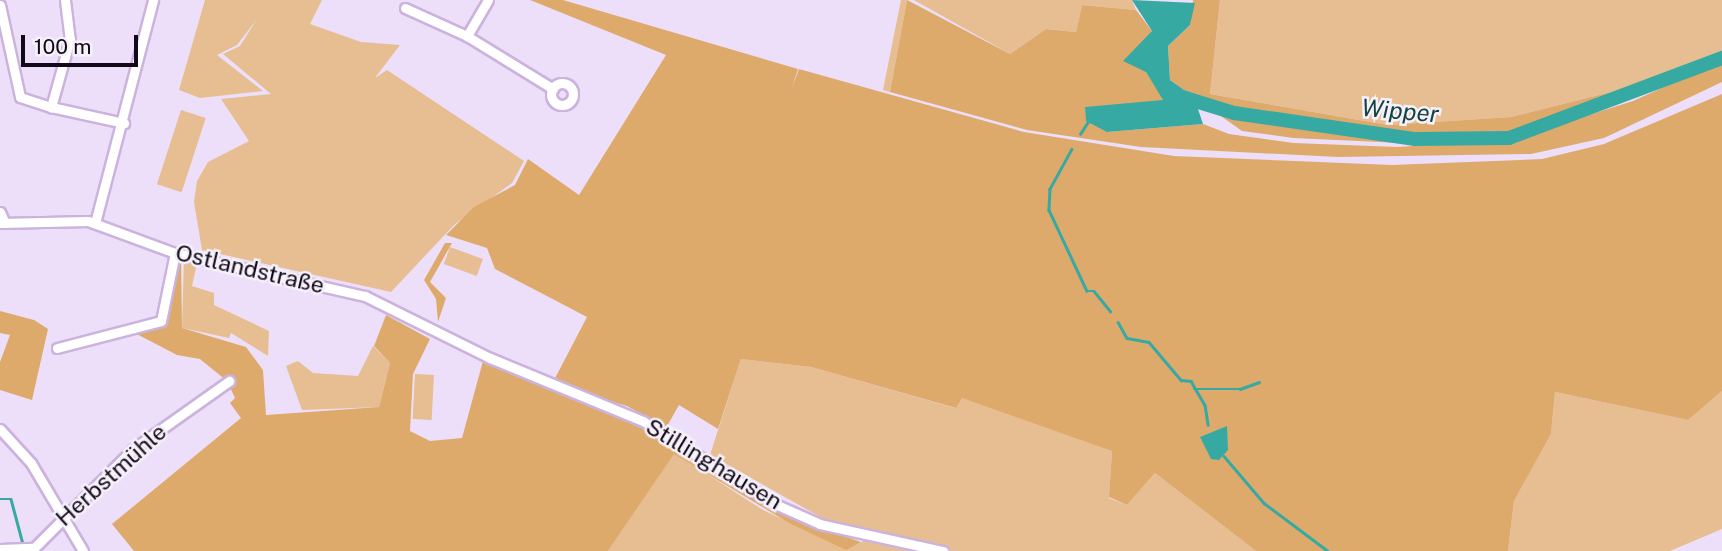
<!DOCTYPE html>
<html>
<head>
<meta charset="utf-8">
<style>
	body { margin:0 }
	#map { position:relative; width:1722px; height:551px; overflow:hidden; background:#eddff9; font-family:"Public Sans",sans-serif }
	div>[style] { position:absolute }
	.green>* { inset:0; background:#e6be92; transform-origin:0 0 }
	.forest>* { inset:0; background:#deaa6c }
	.water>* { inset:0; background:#37a9a3 }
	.stream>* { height:2.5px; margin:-1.25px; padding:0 1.25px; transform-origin:1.25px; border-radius:1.25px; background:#37a9a3 }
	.river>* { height:14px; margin:-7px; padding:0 7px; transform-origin:7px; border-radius:7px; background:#37a9a3 }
	.roads { filter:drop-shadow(2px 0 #cbb3de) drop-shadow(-2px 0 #cbb3de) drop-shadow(0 2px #cbb3de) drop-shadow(0 -2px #cbb3de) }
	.street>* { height:9px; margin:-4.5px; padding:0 4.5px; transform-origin:4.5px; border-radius:4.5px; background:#fff }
	.street>.ring { margin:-4.5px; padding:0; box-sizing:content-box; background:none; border:9px solid #fff; border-radius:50% }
	span { translate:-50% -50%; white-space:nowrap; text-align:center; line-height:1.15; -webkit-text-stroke:5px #f5f0f9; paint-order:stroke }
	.street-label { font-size:23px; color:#110917 }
	.water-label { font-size:24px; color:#114341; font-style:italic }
	.scale { position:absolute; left:21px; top:35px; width:117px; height:32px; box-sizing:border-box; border:4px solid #110917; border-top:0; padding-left:9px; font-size:21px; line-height:24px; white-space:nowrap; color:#110917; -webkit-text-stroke:5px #f5f0f9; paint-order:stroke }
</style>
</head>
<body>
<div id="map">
	<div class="green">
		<i style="clip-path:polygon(205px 0,322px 0,310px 24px,361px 42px,400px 45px,375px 78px,387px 70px,524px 161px,512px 183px,454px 225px,391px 292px,202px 250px,194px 202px,197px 181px,208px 162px,249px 141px,221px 99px,271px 94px,223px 54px,240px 46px,257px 19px,237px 45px,217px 55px,263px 91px,200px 98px,179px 90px)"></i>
		<i style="clip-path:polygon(901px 0,907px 0,890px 92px,883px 90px)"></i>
		<i style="clip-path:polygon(914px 0,1132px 0,1136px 10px,1082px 5px,1076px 32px,1046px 29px,1010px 54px)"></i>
		<i style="clip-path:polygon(1220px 0,1722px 0,1722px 55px,1623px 89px,1511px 117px,1388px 125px,1210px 94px)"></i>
		<i style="left:181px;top:110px;width:26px;height:78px;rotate:18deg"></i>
		<i style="left:450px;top:247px;width:35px;height:18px;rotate:20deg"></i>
		<i style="clip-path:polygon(184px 259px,197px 263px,192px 286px,214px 293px,214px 305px,269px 331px,268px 356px,231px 333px,229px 338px,182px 328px)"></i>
		<i style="clip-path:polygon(373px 346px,390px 363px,379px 407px,302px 410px,286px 366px,298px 361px,313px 373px,358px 376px)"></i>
		<i style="clip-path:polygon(741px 359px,811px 367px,955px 408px,962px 398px,1039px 421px,1112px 451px,1109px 498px,1127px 505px,1155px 473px,1256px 551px,951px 551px,824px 519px,710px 455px)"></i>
		<i style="left:415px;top:374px;width:19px;height:45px;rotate:3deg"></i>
		<i style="clip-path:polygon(1722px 391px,1722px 529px,1670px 551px,1508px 551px,1514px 501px,1551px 434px,1555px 392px,1688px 420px)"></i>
		<i style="clip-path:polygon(674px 453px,763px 510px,846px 549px,866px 540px,911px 551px,608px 551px)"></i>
	</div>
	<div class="forest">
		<i style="clip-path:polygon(530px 0,563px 0,798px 69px,792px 88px,799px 69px,1024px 132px,1174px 156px,1392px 165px,1542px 159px,1604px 144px,1722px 94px,1722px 391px,1688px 420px,1555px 392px,1551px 434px,1514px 501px,1508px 551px,1256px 551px,1155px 473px,1127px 505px,1109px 497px,1112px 451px,962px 398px,956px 408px,811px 367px,741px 359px,718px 429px,679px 405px,666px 428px,627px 406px,552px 384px,587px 317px,495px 269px,487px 248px,446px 235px,474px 207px,515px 185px,528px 159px,579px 195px,666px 55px)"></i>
		<i style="clip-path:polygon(907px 0,1010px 54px,1046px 29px,1076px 32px,1082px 5px,1136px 10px,1152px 31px,1146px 72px,1164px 100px,1107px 132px,1203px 124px,1229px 134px,1294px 143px,1397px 147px,1510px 140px,1633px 101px,1722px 61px,1722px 82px,1604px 138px,1531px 154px,1338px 157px,1141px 147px,1027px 130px,890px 92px)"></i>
		<i style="clip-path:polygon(1193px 0,1220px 0,1210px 94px,1388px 125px,1511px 117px,1623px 89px,1722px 55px,1629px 99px,1508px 136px,1402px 143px,1293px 138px,1242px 131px,1170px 80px,1168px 46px,1190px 25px)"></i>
		<i style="clip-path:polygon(445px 243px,452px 243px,430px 282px,446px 298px,438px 322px,436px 299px,424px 280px)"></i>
		<i style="clip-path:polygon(181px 257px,182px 328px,246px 347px,263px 370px,266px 415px,379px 407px,390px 363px,374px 346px,386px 315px,430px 339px,413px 374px,410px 431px,430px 441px,462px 438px,483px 361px,637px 421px,803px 522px,861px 542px,846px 550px,789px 523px,674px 454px,608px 551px,134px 551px,112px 524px,241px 418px,230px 403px,235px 398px,227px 381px,200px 359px,177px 355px,129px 330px,161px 328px)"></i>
		<i style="clip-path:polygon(0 311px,34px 320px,48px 329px,32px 400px,0 390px,0 362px,10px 335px,0 333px)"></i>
	</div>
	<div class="water">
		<i style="clip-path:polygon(1132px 0,1195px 3px,1190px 25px,1168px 46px,1170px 80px,1194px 97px,1203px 124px,1107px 132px,1086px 121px,1085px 107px,1163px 100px,1146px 72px,1123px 61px,1152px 31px)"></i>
		<i style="clip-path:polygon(1227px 426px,1228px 450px,1219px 460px,1211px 459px,1200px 437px)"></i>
	</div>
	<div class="stream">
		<i style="left:1080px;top:134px;width:17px;rotate:-57deg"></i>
		<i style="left:1072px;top:149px;width:46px;rotate:118.8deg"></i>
		<i style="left:1050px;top:189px;width:21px;rotate:93deg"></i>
		<i style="left:1049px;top:210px;width:89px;rotate:64.9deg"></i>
		<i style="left:1087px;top:291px;width:7px"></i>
		<i style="left:1094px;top:291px;width:26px;rotate:51deg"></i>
		<i style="left:1118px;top:322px;width:18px;rotate:61deg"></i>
		<i style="left:1127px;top:338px;width:22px;rotate:10deg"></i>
		<i style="left:1149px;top:342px;width:50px;rotate:49.9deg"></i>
		<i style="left:1181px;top:380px;width:10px;rotate:6deg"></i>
		<i style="left:1191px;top:381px;width:28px;rotate:60deg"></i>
		<i style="left:1205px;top:405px;width:20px;rotate:81deg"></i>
		<i style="left:1194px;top:389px;width:46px"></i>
		<i style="left:1240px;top:389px;width:20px;rotate:-20deg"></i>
		<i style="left:1224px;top:456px;width:62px;rotate:49.6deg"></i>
		<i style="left:1264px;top:503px;width:80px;rotate:36.9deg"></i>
		<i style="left:0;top:499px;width:11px"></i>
		<i style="left:11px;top:499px;width:47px;rotate:75.1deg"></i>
	</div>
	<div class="river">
		<i style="left:1179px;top:96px;width:58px;rotate:17.2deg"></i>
		<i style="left:1234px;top:113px;width:183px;rotate:8.2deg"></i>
		<i style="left:1415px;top:139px;width:94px;rotate:-0.6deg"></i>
		<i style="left:1509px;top:138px;width:228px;rotate:-20.6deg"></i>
	</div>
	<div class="roads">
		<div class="street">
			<i style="left:65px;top:0;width:39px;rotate:83deg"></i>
			<i style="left:70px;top:39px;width:71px;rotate:105.6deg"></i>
			<i style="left:51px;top:107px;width:75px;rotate:12.4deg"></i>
			<i style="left:488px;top:0;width:42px;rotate:120.3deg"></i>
			<i style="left:467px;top:36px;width:101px;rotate:31.6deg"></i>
			<i style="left:0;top:5px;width:94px;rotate:77.7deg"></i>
			<i style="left:20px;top:97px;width:33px;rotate:18deg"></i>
			<i style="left:405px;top:8px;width:68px;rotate:24.3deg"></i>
			<i class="ring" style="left:551px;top:83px;width:13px;height:13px"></i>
			<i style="left:0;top:212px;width:12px;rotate:66deg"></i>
			<i style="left:0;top:223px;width:88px;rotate:-1.3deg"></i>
			<i style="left:88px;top:221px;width:93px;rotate:20.2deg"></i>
			<i style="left:175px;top:253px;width:195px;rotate:12.8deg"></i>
			<i style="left:365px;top:296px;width:140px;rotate:26.4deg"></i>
			<i style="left:490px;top:358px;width:165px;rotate:22.4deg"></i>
			<i style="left:643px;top:421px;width:156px;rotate:32.2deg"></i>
			<i style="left:775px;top:504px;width:49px;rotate:24deg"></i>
			<i style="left:820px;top:524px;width:126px;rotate:12.4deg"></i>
			<i style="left:95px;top:223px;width:230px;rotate:-75.4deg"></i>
			<i style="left:57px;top:348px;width:107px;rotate:-14.6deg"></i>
			<i style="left:161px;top:321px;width:69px;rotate:-78.4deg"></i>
			<i style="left:0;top:429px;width:46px;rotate:47.6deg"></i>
			<i style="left:31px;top:463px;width:102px;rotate:59.4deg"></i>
			<i style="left:0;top:549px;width:34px;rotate:-2deg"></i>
			<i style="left:34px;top:548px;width:140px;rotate:-45deg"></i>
			<i style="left:133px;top:449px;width:118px;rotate:-35.3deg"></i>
		</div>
	</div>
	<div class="street-label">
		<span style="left:250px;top:269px;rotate:13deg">Ostlandstraße</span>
		<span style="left:714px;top:464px;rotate:31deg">Stillinghausen</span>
		<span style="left:111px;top:475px;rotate:-42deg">Herbstmühle</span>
	</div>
	<div class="water-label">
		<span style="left:1400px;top:111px;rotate:5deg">Wipper</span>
	</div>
	<div class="scale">100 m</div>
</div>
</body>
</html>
